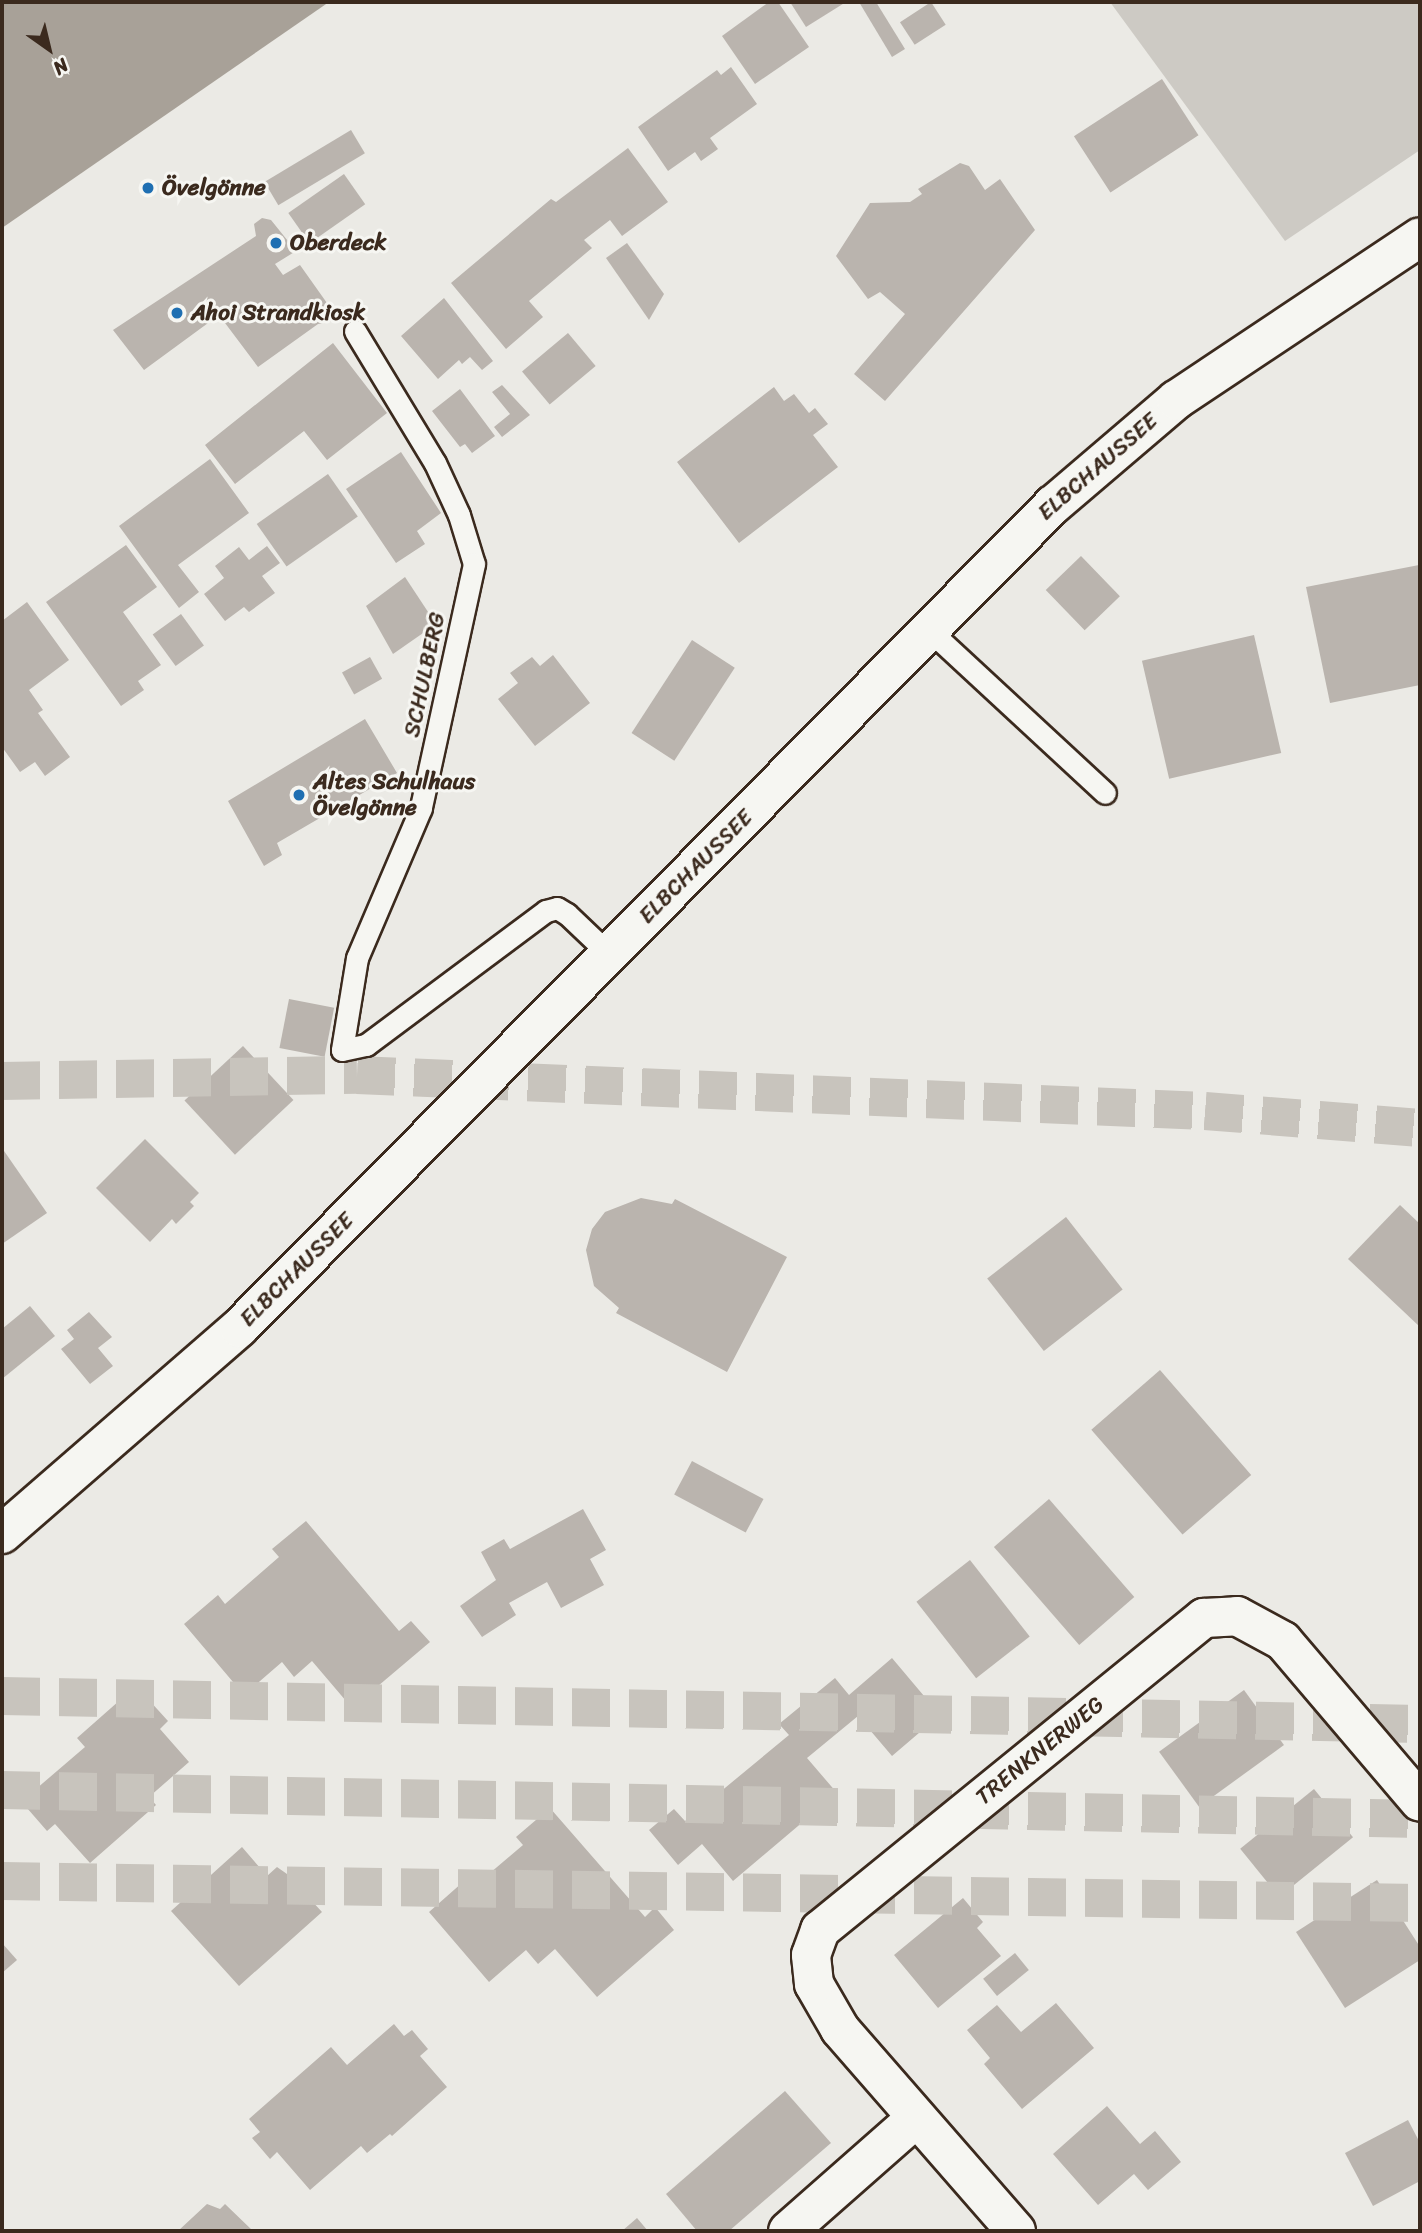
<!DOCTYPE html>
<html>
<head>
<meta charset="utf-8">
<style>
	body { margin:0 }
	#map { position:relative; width:1422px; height:2233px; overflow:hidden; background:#ebeae5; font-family:Sriracha,sans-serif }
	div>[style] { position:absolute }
	.green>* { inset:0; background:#cdcac4 }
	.water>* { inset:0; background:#a8a198 }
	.building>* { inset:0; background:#bab4ae; transform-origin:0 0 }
	.highway-tunnel>* { height:38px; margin-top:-19px; transform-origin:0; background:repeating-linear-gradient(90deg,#c8c4bd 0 38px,transparent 0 57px) }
	.roads { filter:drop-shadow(2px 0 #3b2a1e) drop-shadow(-2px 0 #3b2a1e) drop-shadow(0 2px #3b2a1e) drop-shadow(0 -2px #3b2a1e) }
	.lane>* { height:21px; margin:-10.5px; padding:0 10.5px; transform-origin:10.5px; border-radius:10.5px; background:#f6f6f2 }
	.street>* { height:38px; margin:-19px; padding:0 19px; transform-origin:19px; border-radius:19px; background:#f6f6f2 }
	.secondary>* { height:38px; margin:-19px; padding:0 19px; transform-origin:19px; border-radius:19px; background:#f6f6f2 }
	.dots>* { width:19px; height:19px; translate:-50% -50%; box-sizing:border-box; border:4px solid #f6f6f2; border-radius:50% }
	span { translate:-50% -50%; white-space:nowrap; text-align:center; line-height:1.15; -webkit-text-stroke:6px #f6f6f2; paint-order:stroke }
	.poi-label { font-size:23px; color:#3b2a1e; font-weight:700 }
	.left { translate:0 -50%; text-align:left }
	.street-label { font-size:23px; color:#3b2a1e }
	.frame { position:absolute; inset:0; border:4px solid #3b2a1e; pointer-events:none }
	.north { position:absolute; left:14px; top:14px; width:70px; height:70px; -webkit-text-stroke:5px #f6f6f2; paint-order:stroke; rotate:146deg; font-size:19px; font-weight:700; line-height:28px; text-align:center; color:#3b2a1e }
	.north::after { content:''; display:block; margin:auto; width:24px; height:32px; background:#3b2a1e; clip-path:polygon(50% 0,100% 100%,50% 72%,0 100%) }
</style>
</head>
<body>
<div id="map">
	<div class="green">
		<i style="clip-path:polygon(1110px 2px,1420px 2px,1420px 150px,1285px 241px)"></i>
	</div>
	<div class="water">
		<i style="clip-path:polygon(2px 2px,329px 2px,2px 228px)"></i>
	</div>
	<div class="building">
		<i style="clip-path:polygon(769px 2px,778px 2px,809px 47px,755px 84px,722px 36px)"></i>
		<i style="clip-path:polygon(790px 2px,846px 2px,806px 27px)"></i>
		<i style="clip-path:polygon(859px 2px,876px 2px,905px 49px,892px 57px)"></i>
		<i style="left:931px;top:2px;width:27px;height:37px;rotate:57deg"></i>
		<i style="clip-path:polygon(731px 67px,757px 104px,710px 138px,718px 149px,701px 161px,695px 152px,668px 171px,638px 127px,717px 70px,721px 75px)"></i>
		<i style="left:1162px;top:79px;width:67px;height:105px;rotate:57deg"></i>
		<i style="left:351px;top:130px;width:27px;height:101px;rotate:59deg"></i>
		<i style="clip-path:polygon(628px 148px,668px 202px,622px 236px,610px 220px,584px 240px,592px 248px,529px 301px,543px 317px,506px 349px,451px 283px,551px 199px,556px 202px)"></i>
		<i style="clip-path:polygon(960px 163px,969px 166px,985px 190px,1000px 179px,1035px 230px,885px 401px,854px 374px,905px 314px,880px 292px,868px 299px,836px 256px,870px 203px,910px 202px,922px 194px,918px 189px)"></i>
		<i style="left:344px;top:174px;width:37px;height:68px;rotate:55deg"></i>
		<i style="clip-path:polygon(262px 218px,271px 220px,296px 251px,275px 264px,283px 275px,300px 265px,339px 320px,318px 324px,258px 367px,219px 315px,144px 370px,113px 330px,256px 236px,254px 224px)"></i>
		<i style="clip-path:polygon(627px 243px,664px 294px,649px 320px,606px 258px)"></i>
		<i style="clip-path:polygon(444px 298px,493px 361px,482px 370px,470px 357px,462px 364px,459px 360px,438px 379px,401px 336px)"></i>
		<i style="left:568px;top:333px;width:43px;height:60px;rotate:50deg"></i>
		<i style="clip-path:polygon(333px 343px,387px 413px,327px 460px,304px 431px,235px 484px,205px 445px)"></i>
		<i style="clip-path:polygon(502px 385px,530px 415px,502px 437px,494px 427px,510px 414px,492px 392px)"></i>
		<i style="clip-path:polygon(774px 387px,784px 401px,794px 394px,809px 413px,815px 408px,828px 424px,813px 435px,838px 467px,739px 543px,677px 462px)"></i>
		<i style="clip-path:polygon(460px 389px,495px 436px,472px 453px,465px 444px,460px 447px,432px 411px)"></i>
		<i style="clip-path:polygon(401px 452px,441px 513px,417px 531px,425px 544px,396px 563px,346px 489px)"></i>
		<i style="clip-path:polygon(210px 459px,249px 513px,178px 565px,199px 592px,179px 608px,119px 526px)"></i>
		<i style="left:328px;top:474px;width:52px;height:87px;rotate:55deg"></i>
		<i style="clip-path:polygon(126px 545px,157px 587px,123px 612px,161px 665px,138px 681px,144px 690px,121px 706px,46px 602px)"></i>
		<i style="clip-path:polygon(267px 546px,280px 563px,262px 576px,275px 593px,249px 612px,244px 607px,225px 621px,204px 594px,224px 578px,215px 566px,239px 547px,249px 560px)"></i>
		<i style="left:1081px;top:556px;width:56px;height:49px;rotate:46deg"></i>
		<i style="clip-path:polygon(1419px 565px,1420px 685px,1330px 703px,1306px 587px)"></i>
		<i style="clip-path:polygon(405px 577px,436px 624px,393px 654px,366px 606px)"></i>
		<i style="clip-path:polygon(27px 602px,69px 660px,29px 690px,43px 710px,38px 713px,70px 757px,45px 776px,35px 762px,20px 772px,2px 747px,2px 621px)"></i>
		<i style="left:181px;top:614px;width:39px;height:35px;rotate:54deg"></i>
		<i style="left:1254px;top:635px;width:121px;height:115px;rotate:77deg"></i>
		<i style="left:692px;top:640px;width:51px;height:111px;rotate:33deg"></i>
		<i style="clip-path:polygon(553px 655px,590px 703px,535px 746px,498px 699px,518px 683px,510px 673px,532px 657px,540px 666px)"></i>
		<i style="left:370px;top:657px;width:25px;height:32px;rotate:61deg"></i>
		<i style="clip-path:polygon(365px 719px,397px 773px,277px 843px,282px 855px,264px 866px,228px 801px)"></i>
		<i style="left:289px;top:999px;width:46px;height:50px;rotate:11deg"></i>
		<i style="left:243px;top:1046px;width:74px;height:80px;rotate:47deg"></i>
		<i style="clip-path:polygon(145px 1139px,199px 1193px,190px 1202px,194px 1206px,176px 1224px,172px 1219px,150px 1242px,96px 1188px)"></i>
		<i style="clip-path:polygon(2px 1148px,47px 1213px,2px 1244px)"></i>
		<i style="clip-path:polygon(641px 1198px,672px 1204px,675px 1199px,787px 1257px,727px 1372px,616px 1313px,619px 1308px,594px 1286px,586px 1250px,592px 1229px,605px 1212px)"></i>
		<i style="clip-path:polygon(1400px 1205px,1420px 1224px,1420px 1327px,1348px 1259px)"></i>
		<i style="left:1066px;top:1217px;width:92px;height:100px;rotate:52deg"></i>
		<i style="clip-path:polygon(30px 1306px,55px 1336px,2px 1379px,2px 1329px)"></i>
		<i style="clip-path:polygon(89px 1312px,112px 1337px,98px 1348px,113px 1366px,90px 1384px,61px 1349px,74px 1339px,67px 1330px)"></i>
		<i style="left:1160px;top:1370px;width:139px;height:91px;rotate:49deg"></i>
		<i style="left:692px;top:1461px;width:81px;height:38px;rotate:28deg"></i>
		<i style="left:1049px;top:1499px;width:130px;height:73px;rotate:49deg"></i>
		<i style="clip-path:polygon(583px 1509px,606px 1550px,590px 1559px,604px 1585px,561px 1608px,547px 1582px,509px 1603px,516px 1615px,482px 1637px,460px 1606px,496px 1580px,481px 1552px,504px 1539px,510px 1549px)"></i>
		<i style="clip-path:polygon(306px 1521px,399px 1631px,411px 1621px,430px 1642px,352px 1708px,312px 1661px,294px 1677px,282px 1662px,244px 1695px,184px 1624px,218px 1595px,225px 1604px,279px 1557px,272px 1549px)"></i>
		<i style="left:970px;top:1560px;width:97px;height:68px;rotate:52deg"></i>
		<i style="clip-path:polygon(892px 1658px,940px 1715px,892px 1756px,858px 1716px,807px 1758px,837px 1793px,733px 1881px,702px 1844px,678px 1865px,649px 1830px,674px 1809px,685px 1821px,789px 1735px,779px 1724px,835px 1678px,849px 1695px)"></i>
		<i style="left:1244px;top:1690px;width:68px;height:105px;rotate:54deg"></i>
		<i style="clip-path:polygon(128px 1693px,140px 1706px,148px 1699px,168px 1721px,160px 1729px,189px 1762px,149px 1797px,156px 1805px,90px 1863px,55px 1824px,47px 1831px,27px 1808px,35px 1801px,29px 1795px,85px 1747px,77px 1738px)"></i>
		<i style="left:1314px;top:1789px;width:62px;height:95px;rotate:51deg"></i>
		<i style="clip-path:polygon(550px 1808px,645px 1917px,655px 1907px,674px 1930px,597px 1997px,555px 1949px,538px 1964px,526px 1950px,489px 1982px,429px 1912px,463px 1882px,470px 1890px,523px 1845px,516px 1837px)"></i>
		<i style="clip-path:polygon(242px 1847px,267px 1876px,277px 1867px,287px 1874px,322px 1912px,239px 1986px,171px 1911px)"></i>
		<i style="clip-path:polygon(1377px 1880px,1420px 1947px,1420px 1960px,1345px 2008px,1296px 1932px)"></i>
		<i style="clip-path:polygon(963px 1898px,983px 1922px,977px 1928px,1001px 1956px,938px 2008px,894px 1955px)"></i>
		<i style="clip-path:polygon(2px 1943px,17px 1960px,2px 1973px)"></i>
		<i style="left:1015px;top:1953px;width:22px;height:41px;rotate:51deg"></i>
		<i style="clip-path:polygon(1056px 2003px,1094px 2048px,1022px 2109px,984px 2064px,990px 2058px,967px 2030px,997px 2005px,1021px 2032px)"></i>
		<i style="clip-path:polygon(394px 2024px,404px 2036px,412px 2030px,428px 2049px,420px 2056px,447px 2087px,392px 2136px,390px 2134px,367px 2153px,361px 2146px,310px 2190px,277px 2152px,270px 2159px,252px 2138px,260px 2132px,249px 2119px,331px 2047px,347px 2065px)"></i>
		<i style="clip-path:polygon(785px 2091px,831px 2143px,729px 2231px,697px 2231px,666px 2194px)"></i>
		<i style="clip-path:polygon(1107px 2106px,1140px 2144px,1155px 2131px,1181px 2162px,1148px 2190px,1134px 2174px,1098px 2205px,1053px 2154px)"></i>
		<i style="clip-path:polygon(1408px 2120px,1420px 2143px,1420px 2181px,1373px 2206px,1345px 2153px)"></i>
		<i style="clip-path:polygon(207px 2204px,220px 2209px,225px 2204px,253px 2231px,178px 2231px)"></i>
		<i style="clip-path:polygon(637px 2218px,648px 2231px,622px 2231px)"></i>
	</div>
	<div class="highway-tunnel">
		<i style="left:2px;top:1081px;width:355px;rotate:-1deg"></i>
		<i style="left:357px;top:1075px;width:849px;rotate:2.43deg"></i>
		<i style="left:1205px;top:1111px;width:216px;rotate:4.5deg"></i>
		<i style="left:2px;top:1696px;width:1418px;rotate:1.13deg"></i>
		<i style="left:2px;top:1790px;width:1418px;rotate:1.17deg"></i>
		<i style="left:2px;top:1881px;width:1418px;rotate:0.89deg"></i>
	</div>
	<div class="roads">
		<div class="lane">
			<i style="left:355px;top:331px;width:154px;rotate:58.8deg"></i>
			<i style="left:435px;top:463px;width:57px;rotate:65.2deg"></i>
			<i style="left:459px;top:515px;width:51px;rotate:73deg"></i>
			<i style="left:474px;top:564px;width:250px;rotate:102.3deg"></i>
			<i style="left:421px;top:808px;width:163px;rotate:113.1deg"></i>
			<i style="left:357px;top:958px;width:93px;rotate:99.3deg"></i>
			<i style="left:342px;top:1050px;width:25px;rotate:-12deg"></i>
			<i style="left:366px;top:1045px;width:224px;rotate:-36.7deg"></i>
			<i style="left:546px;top:911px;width:11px;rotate:-15deg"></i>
			<i style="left:557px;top:908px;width:12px;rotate:31deg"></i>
			<i style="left:567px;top:914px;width:58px;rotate:43.6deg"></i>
			<i style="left:928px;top:629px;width:241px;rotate:42.8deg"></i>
		</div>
		<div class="street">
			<i style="left:788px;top:2231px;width:171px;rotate:-41.4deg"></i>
			<i style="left:1016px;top:2231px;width:268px;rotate:-131.1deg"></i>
			<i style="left:840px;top:2029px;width:52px;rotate:-120deg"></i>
			<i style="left:814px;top:1984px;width:29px;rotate:-96deg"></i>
			<i style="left:811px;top:1955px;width:27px;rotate:-70deg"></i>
			<i style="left:820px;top:1930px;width:495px;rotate:-39.1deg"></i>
			<i style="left:1204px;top:1618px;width:33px;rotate:-3deg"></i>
			<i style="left:1237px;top:1616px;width:52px;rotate:28.5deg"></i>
			<i style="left:1283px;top:1641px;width:211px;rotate:49.6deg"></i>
		</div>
		<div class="secondary">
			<i style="left:2px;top:1534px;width:314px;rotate:-41deg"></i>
			<i style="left:239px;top:1328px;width:1158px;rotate:-45.32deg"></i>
			<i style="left:1053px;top:505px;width:162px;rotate:-40.5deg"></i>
			<i style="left:1176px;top:400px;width:293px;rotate:-33.7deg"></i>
		</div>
	</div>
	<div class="dots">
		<i style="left:148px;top:188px;background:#1f6fb2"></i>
		<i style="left:276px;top:243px;background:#1f6fb2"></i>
		<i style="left:177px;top:313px;background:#1f6fb2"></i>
		<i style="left:299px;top:795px;background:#1f6fb2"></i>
	</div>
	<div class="poi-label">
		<span class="left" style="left:162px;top:188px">Övelgönne</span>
		<span class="left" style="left:290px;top:243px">Oberdeck</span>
		<span class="left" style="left:191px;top:313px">Ahoi Strandkiosk</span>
		<span class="left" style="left:313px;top:795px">Altes Schulhaus<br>Övelgönne</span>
	</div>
	<div class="street-label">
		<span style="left:1098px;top:467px;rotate:-41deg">ELBCHAUSSEE</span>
		<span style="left:425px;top:675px;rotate:-78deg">SCHULBERG</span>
		<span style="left:696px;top:867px;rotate:-45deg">ELBCHAUSSEE</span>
		<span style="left:297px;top:1270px;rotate:-45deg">ELBCHAUSSEE</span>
		<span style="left:1040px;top:1751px;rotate:-39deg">TRENKNERWEG</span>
	</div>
	<div class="frame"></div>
	<div class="north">N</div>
</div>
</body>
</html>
